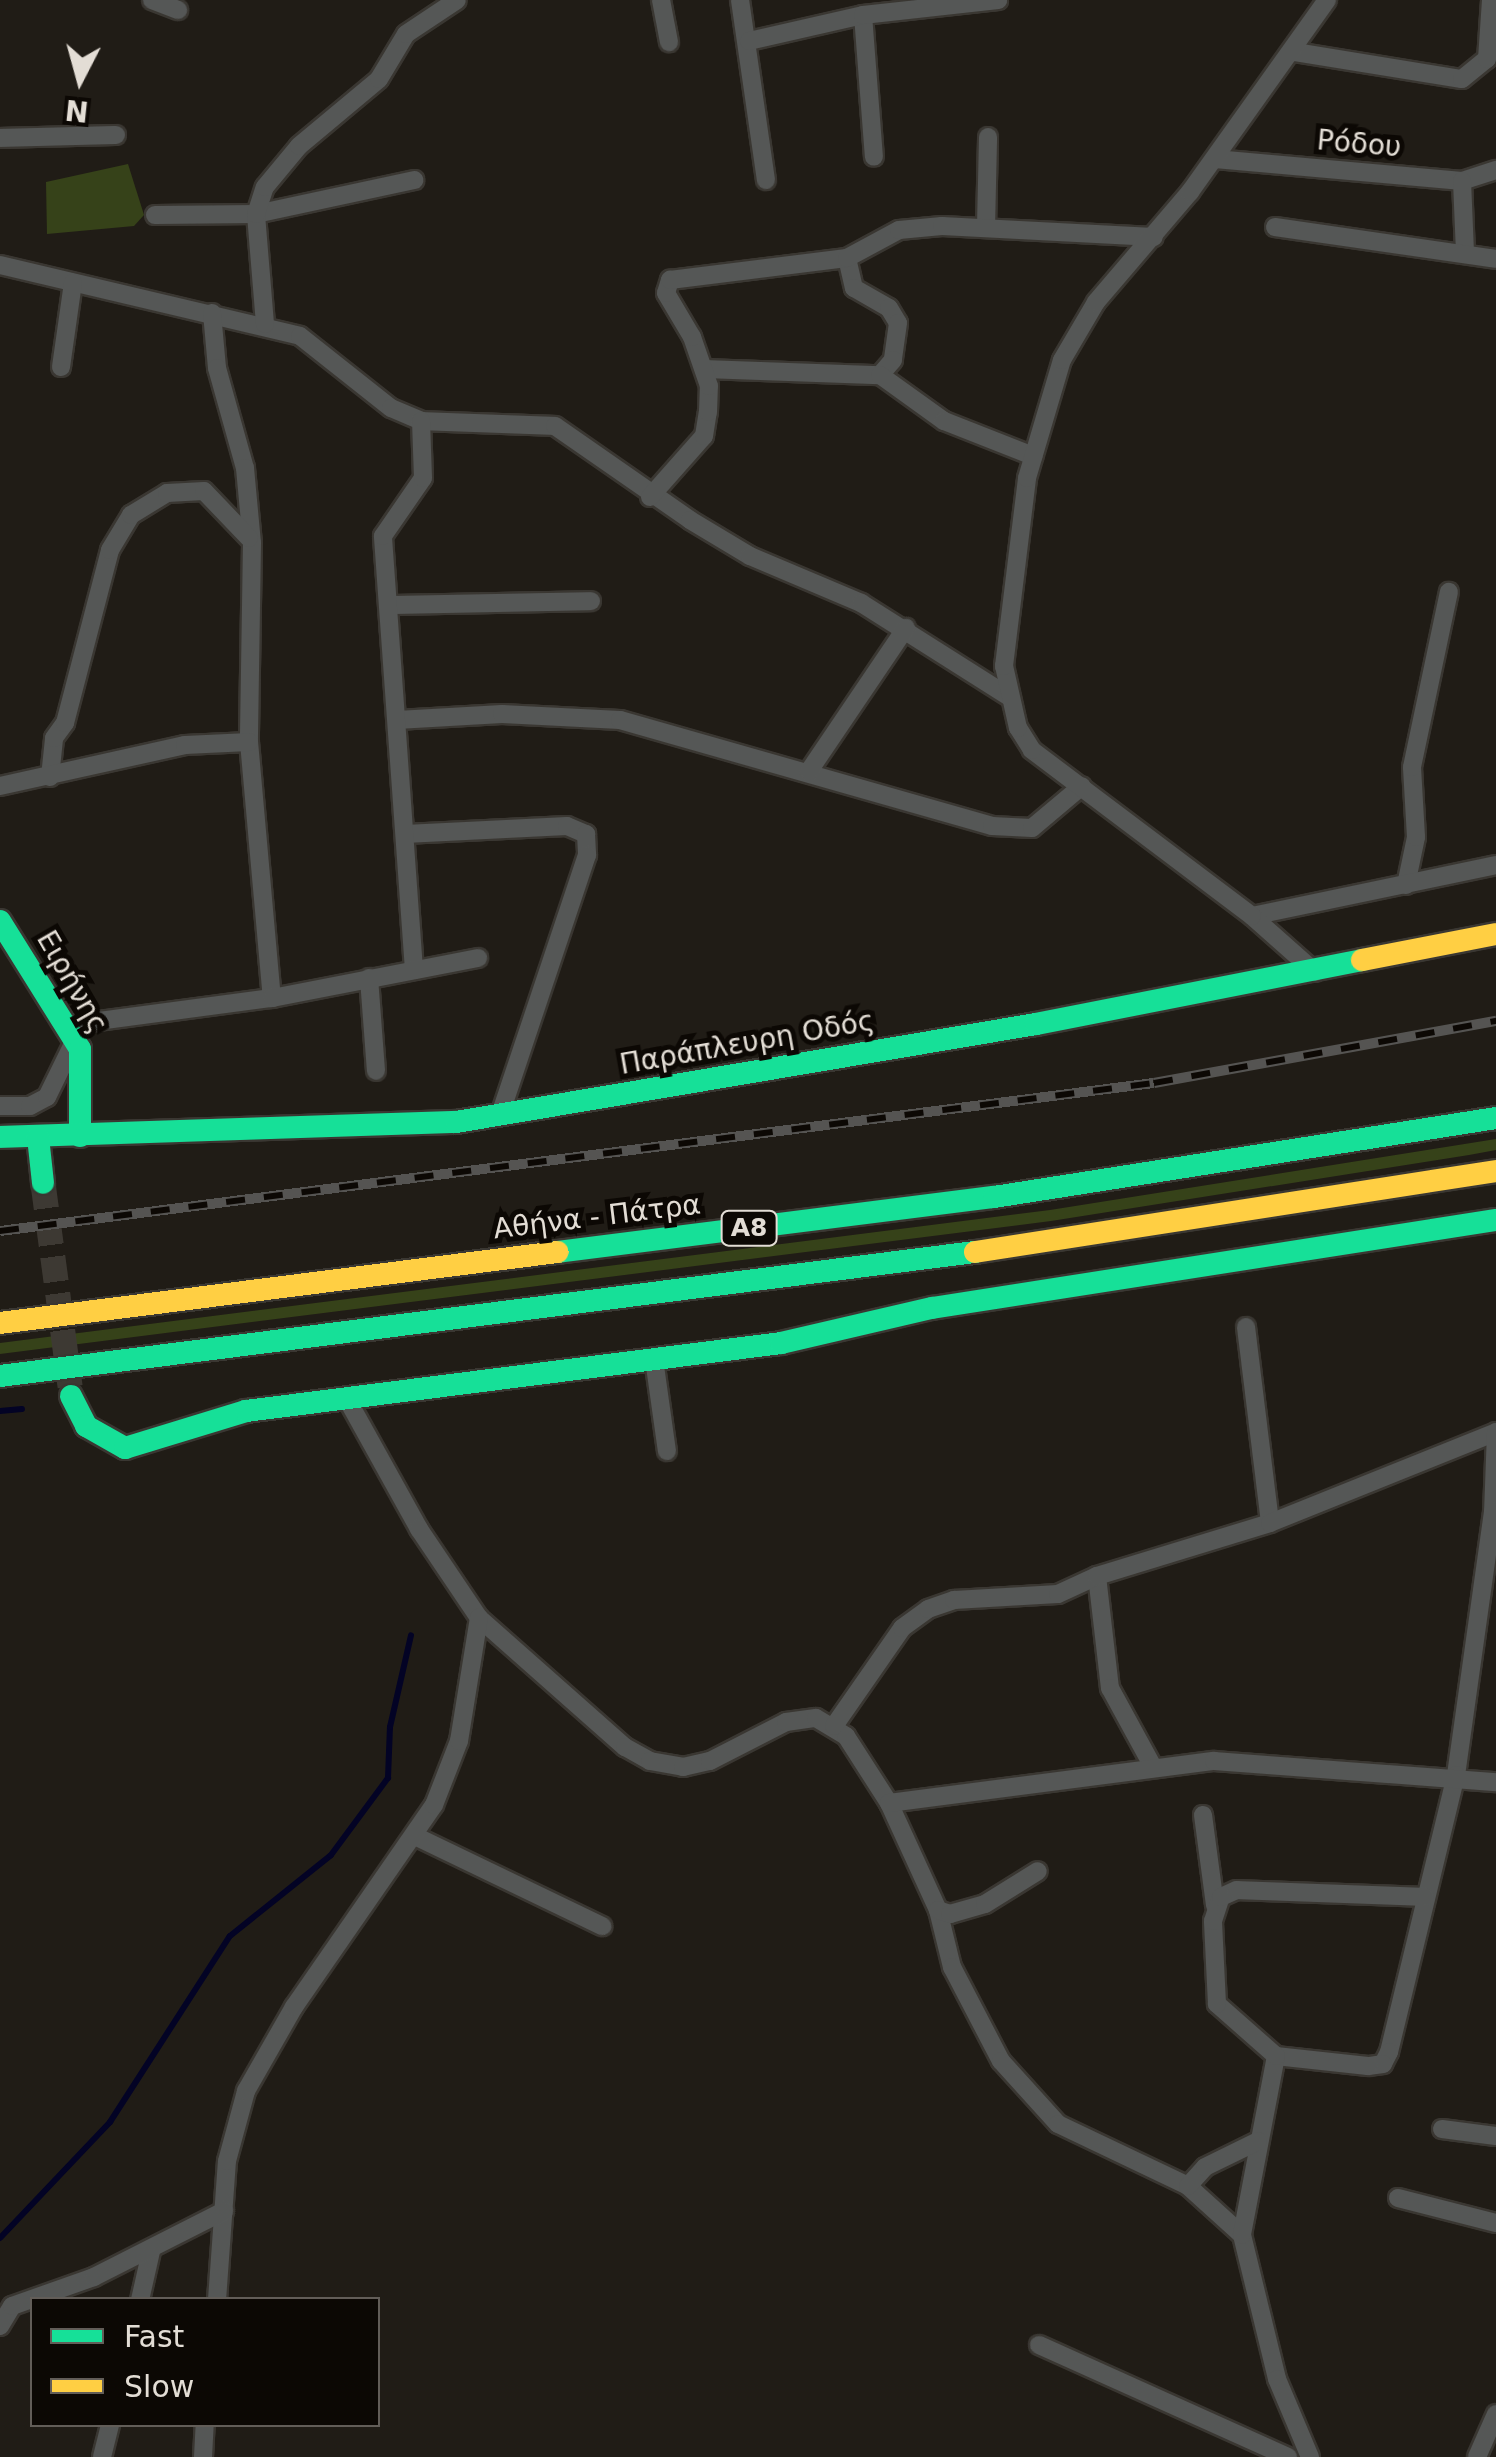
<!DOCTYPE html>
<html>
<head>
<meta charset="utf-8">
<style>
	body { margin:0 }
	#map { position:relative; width:1496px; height:2457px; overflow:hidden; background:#201c16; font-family:"DejaVu Sans",sans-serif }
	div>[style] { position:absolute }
	.green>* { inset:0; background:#364219 }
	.stream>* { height:6px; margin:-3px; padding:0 3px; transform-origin:3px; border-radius:3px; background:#030325 }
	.secondary-tunnel>* { height:25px; margin-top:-12.5px; transform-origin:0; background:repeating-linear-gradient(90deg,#3d3933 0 25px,transparent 0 37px) }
	.roads { filter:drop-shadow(2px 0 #3a3732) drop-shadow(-2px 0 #3a3732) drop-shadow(0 2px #3a3732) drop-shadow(0 -2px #3a3732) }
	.street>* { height:18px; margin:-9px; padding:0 9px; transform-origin:9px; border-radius:9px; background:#555756 }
	.fast>* { height:22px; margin:-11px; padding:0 11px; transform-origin:11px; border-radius:11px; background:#16e098 }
	.slow>* { height:22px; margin:-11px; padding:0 11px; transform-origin:11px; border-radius:11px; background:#ffcf43 }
	.rail>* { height:10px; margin-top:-5px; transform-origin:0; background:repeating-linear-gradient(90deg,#0c0804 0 19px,#555452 0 38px); box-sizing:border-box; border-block:2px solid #555452 }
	span { translate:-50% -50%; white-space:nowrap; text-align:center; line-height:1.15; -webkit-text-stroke:10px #0c0804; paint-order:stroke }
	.shield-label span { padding:2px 8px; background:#0c0804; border:2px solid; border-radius:8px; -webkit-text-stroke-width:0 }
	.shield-label { font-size:25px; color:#e3ddd5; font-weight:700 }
	.street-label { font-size:28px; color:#e3ddd5 }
	.legend { position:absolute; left:30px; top:2297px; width:350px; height:130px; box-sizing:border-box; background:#0c0804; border:2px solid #625d58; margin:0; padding:12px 18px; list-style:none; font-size:30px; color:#e3ddd5 }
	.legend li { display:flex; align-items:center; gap:20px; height:50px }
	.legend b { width:50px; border:2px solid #625d58 }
	.north { position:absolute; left:30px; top:30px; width:100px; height:100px; -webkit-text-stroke:8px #0c0804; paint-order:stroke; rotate:186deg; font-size:28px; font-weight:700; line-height:40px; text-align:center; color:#e3ddd5 }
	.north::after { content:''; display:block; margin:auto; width:35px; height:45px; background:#e3ddd5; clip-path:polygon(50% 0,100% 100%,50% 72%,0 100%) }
</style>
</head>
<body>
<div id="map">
	<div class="green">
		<i style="clip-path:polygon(128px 164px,144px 215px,134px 226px,47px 234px,46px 182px)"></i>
		<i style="clip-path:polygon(1496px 1139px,1496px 1150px,1469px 1155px,1051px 1221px,0 1354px,0 1343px,1050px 1210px)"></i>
	</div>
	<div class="stream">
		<i style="left:0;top:1411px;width:22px;rotate:-5deg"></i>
		<i style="left:0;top:2238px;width:160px;rotate:-46.5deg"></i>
		<i style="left:110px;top:2122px;width:221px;rotate:-57.2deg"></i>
		<i style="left:230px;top:1936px;width:129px;rotate:-38.7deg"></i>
		<i style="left:331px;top:1855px;width:96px;rotate:-53.5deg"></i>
		<i style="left:388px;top:1778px;width:51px;rotate:-87.8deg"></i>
		<i style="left:390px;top:1727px;width:94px;rotate:-77.1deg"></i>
	</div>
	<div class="secondary-tunnel">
		<i style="left:43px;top:1183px;width:205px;rotate:82.4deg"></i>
	</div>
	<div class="roads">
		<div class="street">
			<i style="left:152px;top:0;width:28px;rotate:21deg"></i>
			<i style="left:661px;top:0;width:43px;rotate:79.2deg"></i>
			<i style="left:740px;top:0;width:182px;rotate:81.8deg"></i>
			<i style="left:863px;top:15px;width:142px;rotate:85.6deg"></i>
			<i style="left:749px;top:41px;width:117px;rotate:-12.8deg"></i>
			<i style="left:863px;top:15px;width:136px;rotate:-6.3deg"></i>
			<i style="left:1295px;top:52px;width:169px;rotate:9.2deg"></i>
			<i style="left:1462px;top:79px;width:32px;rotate:-39deg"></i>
			<i style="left:1487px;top:59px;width:59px;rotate:-86.1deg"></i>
			<i style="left:0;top:138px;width:116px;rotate:-1.5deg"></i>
			<i style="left:1215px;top:159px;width:248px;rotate:5.1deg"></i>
			<i style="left:1462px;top:181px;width:36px;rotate:-18deg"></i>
			<i style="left:1462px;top:181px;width:71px;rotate:87.6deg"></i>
			<i style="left:155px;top:215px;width:101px;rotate:-0.6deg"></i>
			<i style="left:256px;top:214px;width:162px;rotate:-12.1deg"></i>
			<i style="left:986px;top:227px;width:90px;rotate:-88.7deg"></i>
			<i style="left:1275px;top:227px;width:223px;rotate:8.2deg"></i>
			<i style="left:847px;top:258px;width:31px;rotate:77deg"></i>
			<i style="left:854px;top:288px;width:40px;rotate:29.7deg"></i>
			<i style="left:889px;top:308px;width:17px;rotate:59deg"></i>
			<i style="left:898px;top:323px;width:37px;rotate:98deg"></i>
			<i style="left:893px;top:360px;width:20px;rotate:131deg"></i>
			<i style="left:0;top:265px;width:308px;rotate:13.3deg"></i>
			<i style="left:300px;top:336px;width:116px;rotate:38.4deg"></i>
			<i style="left:391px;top:408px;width:33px;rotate:23deg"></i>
			<i style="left:421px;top:421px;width:134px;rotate:2.1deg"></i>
			<i style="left:555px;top:426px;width:165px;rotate:34.8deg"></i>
			<i style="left:690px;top:520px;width:70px;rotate:31deg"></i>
			<i style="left:750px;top:556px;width:121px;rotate:22.9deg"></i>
			<i style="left:861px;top:603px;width:174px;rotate:32.3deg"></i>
			<i style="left:212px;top:313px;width:55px;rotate:84.8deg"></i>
			<i style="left:217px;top:368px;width:104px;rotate:74.4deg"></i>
			<i style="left:245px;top:468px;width:75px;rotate:84.7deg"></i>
			<i style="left:252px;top:543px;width:199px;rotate:90.9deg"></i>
			<i style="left:249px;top:742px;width:257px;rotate:84.9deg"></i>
			<i style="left:265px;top:324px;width:110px;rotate:-94.7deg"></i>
			<i style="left:256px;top:214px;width:28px;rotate:-72deg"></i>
			<i style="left:265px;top:187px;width:53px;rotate:-50.3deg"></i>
			<i style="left:299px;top:146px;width:104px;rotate:-39.9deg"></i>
			<i style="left:379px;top:79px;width:52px;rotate:-59deg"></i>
			<i style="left:406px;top:34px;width:61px;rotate:-33.7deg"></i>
			<i style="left:61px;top:367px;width:85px;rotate:-81.9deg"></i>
			<i style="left:704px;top:369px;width:176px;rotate:2deg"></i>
			<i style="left:880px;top:375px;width:79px;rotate:35.7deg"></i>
			<i style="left:944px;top:421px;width:96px;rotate:21.5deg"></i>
			<i style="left:650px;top:497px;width:81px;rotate:-48.5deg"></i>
			<i style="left:704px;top:436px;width:24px;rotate:-81deg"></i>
			<i style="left:708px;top:412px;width:26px;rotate:-88deg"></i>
			<i style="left:709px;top:386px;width:52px;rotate:-109.1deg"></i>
			<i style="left:692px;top:337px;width:51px;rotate:-120.6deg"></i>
			<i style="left:666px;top:293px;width:14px;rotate:-73deg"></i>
			<i style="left:670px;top:280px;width:178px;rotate:-7.1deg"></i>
			<i style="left:847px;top:258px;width:59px;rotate:-28.3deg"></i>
			<i style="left:899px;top:230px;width:43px;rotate:-5.3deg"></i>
			<i style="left:942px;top:226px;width:212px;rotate:3deg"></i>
			<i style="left:389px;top:605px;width:202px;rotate:-1.1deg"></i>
			<i style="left:397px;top:720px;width:105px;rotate:-3.3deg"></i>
			<i style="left:502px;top:714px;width:118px;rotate:2.9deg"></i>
			<i style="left:620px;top:720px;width:387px;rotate:15.9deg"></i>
			<i style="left:992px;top:826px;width:40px;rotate:2.9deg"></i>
			<i style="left:1032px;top:828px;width:65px;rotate:-40deg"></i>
			<i style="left:809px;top:771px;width:173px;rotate:-55.9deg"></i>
			<i style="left:50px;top:777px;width:39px;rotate:-84deg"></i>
			<i style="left:54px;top:738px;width:19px;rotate:-54deg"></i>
			<i style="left:65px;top:723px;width:179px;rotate:-75.4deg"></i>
			<i style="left:110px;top:550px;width:41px;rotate:-59deg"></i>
			<i style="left:131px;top:515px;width:42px;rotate:-31.4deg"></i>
			<i style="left:167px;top:493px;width:37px;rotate:-3deg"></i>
			<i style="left:204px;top:491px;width:65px;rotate:46.2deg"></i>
			<i style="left:0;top:786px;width:189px;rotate:-12.5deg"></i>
			<i style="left:185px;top:745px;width:64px;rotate:-2.7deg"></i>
			<i style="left:405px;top:834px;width:162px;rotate:-2.8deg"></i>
			<i style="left:567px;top:826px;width:21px;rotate:23deg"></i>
			<i style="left:586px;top:834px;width:21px;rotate:87deg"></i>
			<i style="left:587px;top:855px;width:274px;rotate:108.5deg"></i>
			<i style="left:1406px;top:885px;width:49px;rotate:-78.2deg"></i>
			<i style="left:1416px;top:837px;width:70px;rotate:-93.3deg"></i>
			<i style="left:1412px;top:767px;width:179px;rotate:-78.1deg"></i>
			<i style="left:1252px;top:916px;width:249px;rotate:-11.8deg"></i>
			<i style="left:414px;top:970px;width:435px;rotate:-94.1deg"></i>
			<i style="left:383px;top:536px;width:70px;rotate:-55.4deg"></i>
			<i style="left:423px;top:478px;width:57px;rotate:-92deg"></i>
			<i style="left:1315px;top:972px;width:84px;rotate:-138.4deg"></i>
			<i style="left:1252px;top:916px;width:276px;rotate:-143deg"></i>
			<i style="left:1032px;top:750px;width:26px;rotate:-122deg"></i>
			<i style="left:1018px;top:728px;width:64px;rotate:-102.7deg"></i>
			<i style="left:1004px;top:666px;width:189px;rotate:-83deg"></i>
			<i style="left:1027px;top:478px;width:123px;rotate:-73.5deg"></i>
			<i style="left:1062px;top:360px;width:67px;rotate:-59.6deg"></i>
			<i style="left:1096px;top:302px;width:145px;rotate:-49.5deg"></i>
			<i style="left:1190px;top:192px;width:236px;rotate:-54.5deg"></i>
			<i style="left:369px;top:978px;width:93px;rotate:85.7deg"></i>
			<i style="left:69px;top:1025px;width:205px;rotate:-7.6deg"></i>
			<i style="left:272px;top:998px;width:210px;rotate:-11deg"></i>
			<i style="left:0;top:1106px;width:30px"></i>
			<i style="left:30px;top:1106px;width:19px;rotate:-28deg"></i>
			<i style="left:47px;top:1097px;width:61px;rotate:-63.9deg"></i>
			<i style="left:1246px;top:1327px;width:197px;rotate:83deg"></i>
			<i style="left:654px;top:1359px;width:93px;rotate:82deg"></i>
			<i style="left:347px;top:1399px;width:149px;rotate:61deg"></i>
			<i style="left:419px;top:1529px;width:107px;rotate:56deg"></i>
			<i style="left:479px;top:1618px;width:195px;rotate:41.5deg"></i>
			<i style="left:625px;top:1747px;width:29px;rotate:29deg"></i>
			<i style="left:650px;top:1761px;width:34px;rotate:10deg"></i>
			<i style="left:683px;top:1767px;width:28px;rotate:-13deg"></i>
			<i style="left:710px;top:1761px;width:85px;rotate:-27.2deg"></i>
			<i style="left:786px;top:1722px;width:30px;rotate:-8deg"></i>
			<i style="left:816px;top:1718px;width:35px;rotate:31deg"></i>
			<i style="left:846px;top:1736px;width:80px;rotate:57.3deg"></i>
			<i style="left:889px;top:1803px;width:118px;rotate:65.4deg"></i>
			<i style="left:938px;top:1910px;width:59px;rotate:76.2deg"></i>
			<i style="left:952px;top:1967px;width:106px;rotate:62.5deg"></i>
			<i style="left:1001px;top:2061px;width:85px;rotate:47.9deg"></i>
			<i style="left:1058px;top:2124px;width:144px;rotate:25.5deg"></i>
			<i style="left:1188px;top:2186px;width:73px;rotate:42.2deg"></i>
			<i style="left:1242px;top:2235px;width:148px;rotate:76.3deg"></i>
			<i style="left:1277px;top:2379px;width:85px;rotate:67.1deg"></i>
			<i style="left:1097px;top:1576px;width:113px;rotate:83.4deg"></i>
			<i style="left:1110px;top:1688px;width:90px;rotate:61.4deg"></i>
			<i style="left:834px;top:1726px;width:119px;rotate:-55.2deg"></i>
			<i style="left:902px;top:1628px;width:32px;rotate:-36deg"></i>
			<i style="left:928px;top:1609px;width:28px;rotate:-19deg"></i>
			<i style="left:954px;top:1600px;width:104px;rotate:-3.3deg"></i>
			<i style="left:1058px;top:1594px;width:43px;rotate:-24.8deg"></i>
			<i style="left:1097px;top:1576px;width:181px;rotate:-17deg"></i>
			<i style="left:1270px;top:1523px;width:244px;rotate:-21.9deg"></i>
			<i style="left:1496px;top:1432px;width:80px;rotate:92.1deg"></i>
			<i style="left:1493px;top:1512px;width:266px;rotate:98deg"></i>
			<i style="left:1456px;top:1775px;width:285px;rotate:103.6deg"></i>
			<i style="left:1389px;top:2052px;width:13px;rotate:117deg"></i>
			<i style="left:1383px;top:2064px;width:15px;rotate:172deg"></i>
			<i style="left:1368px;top:2066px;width:93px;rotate:-173.8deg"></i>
			<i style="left:1276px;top:2056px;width:182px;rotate:100.8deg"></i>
			<i style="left:889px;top:1803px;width:328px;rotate:-7.4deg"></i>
			<i style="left:1214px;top:1761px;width:283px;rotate:4.3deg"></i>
			<i style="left:1203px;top:1815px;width:91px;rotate:82.4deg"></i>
			<i style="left:415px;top:1836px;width:208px;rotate:25.7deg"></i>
			<i style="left:938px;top:1910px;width:13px;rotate:18deg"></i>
			<i style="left:950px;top:1914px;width:36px;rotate:-16deg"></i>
			<i style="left:985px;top:1904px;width:62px;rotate:-31.9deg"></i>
			<i style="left:1276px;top:2056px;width:79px;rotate:-138.6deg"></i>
			<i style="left:1217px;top:2004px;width:83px;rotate:-92.8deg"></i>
			<i style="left:1213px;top:1921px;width:25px;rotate:-72deg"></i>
			<i style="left:1221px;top:1897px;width:17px;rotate:-24deg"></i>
			<i style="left:1237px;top:1890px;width:188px;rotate:2.1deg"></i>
			<i style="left:1442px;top:2129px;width:54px;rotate:7.4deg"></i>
			<i style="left:1188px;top:2186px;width:25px;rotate:-48deg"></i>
			<i style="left:1205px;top:2167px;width:59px;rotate:-26.1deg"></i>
			<i style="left:1398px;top:2198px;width:101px;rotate:14.3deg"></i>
			<i style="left:140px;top:2300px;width:50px;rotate:-77.3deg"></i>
			<i style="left:217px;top:2300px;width:139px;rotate:-85.9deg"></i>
			<i style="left:227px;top:2161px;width:73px;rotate:-74.8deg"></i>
			<i style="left:246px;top:2091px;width:97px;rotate:-60.3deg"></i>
			<i style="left:294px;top:2007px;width:246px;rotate:-55.3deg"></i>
			<i style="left:434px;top:1805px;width:69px;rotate:-68.7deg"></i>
			<i style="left:459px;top:1741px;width:125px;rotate:-80.8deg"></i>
			<i style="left:0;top:2326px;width:23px;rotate:-59deg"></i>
			<i style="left:12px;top:2306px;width:87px;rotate:-19.5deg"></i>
			<i style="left:94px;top:2277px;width:146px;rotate:-26.9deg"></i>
			<i style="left:1039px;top:2345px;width:273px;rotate:24.2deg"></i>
			<i style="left:102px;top:2457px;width:34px;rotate:-76deg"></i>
			<i style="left:203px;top:2457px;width:33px;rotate:-87deg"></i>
			<i style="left:1477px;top:2457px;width:47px;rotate:-66.2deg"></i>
		</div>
		<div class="fast">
			<i style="left:0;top:921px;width:151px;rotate:58deg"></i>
			<i style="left:80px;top:1049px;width:87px;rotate:90deg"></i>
			<i style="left:0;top:1137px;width:456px;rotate:-1.9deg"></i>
			<i style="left:456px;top:1122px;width:588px;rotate:-9.59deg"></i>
			<i style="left:1036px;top:1024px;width:332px;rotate:-11.1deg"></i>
			<i style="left:38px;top:1137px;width:46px;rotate:83.8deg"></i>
			<i style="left:557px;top:1252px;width:440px;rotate:-7.2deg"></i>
			<i style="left:994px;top:1197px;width:508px;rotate:-8.94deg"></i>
			<i style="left:0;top:1376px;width:983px;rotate:-7.25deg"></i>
			<i style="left:71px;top:1396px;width:34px;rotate:63deg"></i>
			<i style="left:86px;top:1426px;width:45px;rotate:29.4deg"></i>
			<i style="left:125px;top:1448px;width:127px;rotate:-17deg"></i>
			<i style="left:246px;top:1411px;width:539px;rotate:-7.24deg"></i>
			<i style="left:781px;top:1343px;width:155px;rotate:-13.1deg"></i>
			<i style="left:932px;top:1308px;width:571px;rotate:-8.87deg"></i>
		</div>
		<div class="slow">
			<i style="left:1362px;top:960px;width:136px;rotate:-11deg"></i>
			<i style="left:975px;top:1252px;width:527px;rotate:-8.84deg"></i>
			<i style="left:0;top:1323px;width:562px;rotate:-7.26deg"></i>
		</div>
	</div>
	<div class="rail">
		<i style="left:0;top:1231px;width:1163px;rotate:-7.31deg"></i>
		<i style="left:1154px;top:1083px;width:348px;rotate:-10.3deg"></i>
	</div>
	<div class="shield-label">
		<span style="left:749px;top:1228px">Α8</span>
	</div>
	<div class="street-label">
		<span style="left:1359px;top:144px;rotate:5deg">Ρόδου</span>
		<span style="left:72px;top:982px;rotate:60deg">Ειρήνης</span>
		<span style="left:747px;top:1043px;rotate:-10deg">Παράπλευρη Οδός</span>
		<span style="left:597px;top:1217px;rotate:-7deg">Αθήνα - Πάτρα</span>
	</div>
	<ul class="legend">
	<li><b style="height:12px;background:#16e098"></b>Fast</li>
	<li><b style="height:12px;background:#ffcf43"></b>Slow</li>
	</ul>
	<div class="north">N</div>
</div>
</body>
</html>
